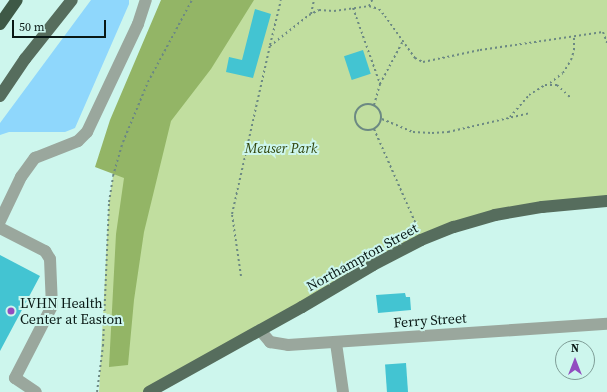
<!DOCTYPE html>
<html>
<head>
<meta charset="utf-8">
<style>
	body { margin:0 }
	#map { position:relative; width:607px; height:392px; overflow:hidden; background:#cdf6ed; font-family:"Source Serif 4",serif }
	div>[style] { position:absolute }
	.green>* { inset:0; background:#c1de9f }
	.forest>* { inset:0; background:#93b566 }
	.water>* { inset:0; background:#8fd7fc }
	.building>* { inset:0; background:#43c4d2; transform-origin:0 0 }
	.path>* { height:2px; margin-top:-1px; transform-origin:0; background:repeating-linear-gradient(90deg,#6c8983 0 2px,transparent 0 5px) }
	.path>.ring { margin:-1px; padding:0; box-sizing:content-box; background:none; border:2px solid #6c8983; border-radius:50% }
	.minor>* { height:12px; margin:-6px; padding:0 6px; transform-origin:6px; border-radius:6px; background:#9aa79d }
	.major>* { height:12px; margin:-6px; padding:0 6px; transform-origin:6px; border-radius:6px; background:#566d5d }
	.highway>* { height:12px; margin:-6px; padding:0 6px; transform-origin:6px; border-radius:6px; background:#3e5946 }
	.dots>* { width:11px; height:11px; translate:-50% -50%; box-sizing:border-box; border:2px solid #cdf6ed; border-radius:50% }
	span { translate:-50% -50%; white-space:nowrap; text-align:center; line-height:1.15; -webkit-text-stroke:4px #cdf6ed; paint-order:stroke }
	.park-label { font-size:14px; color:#30450c; font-style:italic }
	.street-label { font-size:14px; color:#091815 }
	.poi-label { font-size:14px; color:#091815 }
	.left { translate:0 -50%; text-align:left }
	.north { position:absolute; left:555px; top:340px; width:40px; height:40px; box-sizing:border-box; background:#cdf6ed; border:1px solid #7f9d97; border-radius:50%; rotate:0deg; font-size:11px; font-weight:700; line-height:16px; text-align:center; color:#091815 }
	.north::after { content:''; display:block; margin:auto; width:14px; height:18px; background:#924cc0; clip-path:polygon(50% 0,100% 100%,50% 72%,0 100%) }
	.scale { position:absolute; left:12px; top:20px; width:94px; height:18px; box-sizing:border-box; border:2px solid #091815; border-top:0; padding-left:5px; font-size:12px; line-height:14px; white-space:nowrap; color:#091815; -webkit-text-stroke:3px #cdf6ed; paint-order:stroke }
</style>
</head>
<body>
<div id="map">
	<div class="green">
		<i style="clip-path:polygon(184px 0,607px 0,607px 201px,454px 227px,149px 392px,99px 392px,109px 202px,113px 176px,119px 154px)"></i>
	</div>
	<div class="forest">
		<i style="clip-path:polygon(161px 0,254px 0,211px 69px,171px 121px,144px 232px,134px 300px,128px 365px,109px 367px,116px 234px,124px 178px,95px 167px,110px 120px)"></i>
	</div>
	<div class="water">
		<i style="clip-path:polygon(91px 0,129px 0,129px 4px,75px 128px,65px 132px,9px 132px,0 135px,0 123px)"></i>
	</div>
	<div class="building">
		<i style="clip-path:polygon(255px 9px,271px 14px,253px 78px,226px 72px,229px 57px,242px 60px)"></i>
		<i style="left:363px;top:50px;width:25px;height:20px;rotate:72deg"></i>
		<i style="clip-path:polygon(0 255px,40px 276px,0 351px)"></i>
		<i style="clip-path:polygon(405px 293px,406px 297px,410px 297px,411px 310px,378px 313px,376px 295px)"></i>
		<i style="left:406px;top:363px;width:29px;height:21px;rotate:86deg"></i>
	</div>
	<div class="path">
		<i style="left:369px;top:6px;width:7px;rotate:-63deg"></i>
		<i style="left:353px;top:8px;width:81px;rotate:70.4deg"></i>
		<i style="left:311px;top:14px;width:14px;rotate:-78deg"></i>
		<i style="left:270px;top:45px;width:46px;rotate:-76.3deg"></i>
		<i style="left:550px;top:83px;width:16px;rotate:-38deg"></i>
		<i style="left:563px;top:73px;width:15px;rotate:-58deg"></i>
		<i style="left:571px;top:60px;width:10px;rotate:-73deg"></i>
		<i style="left:574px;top:50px;width:14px;rotate:-90deg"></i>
		<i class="ring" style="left:355px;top:104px;width:24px;height:24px"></i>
		<i style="left:374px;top:105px;width:22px;rotate:-74deg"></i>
		<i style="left:380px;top:84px;width:49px;rotate:-61.9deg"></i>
		<i style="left:510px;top:117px;width:29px;rotate:-49deg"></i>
		<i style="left:529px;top:95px;width:19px;rotate:-32deg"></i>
		<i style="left:545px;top:85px;width:12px"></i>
		<i style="left:557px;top:85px;width:18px;rotate:43deg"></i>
		<i style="left:382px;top:119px;width:34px;rotate:23deg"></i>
		<i style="left:413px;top:132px;width:19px;rotate:3deg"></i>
		<i style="left:432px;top:133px;width:16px;rotate:-4deg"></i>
		<i style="left:448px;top:132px;width:84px;rotate:-13deg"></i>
		<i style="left:374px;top:129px;width:102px;rotate:66.2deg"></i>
		<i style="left:241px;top:276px;width:63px;rotate:-98.3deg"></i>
		<i style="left:232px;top:214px;width:172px;rotate:-77.3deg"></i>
		<i style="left:270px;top:46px;width:50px;rotate:-38.5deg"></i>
		<i style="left:309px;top:15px;width:11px;rotate:-27deg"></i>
		<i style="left:319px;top:10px;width:15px;rotate:4deg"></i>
		<i style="left:334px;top:11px;width:35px;rotate:-8deg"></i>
		<i style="left:369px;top:6px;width:10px;rotate:17deg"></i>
		<i style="left:379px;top:9px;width:9px;rotate:49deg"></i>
		<i style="left:385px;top:16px;width:52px;rotate:54.5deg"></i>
		<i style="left:415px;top:58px;width:9px;rotate:27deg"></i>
		<i style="left:423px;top:62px;width:58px;rotate:-11.9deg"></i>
		<i style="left:480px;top:50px;width:124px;rotate:-8.3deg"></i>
		<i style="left:603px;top:32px;width:12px;rotate:70deg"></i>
		<i style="left:97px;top:392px;width:46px;rotate:-82.6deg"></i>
		<i style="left:103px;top:346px;width:144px;rotate:-87.6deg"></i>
		<i style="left:109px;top:202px;width:26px;rotate:-81deg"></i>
		<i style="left:113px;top:176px;width:35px;rotate:-74deg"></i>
		<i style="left:123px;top:142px;width:65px;rotate:-67.4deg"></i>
		<i style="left:148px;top:82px;width:93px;rotate:-61.8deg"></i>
	</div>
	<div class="minor">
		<i style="left:0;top:221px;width:49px;rotate:-64.5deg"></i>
		<i style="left:21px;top:177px;width:24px;rotate:-54deg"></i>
		<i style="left:35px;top:158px;width:46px;rotate:-21.6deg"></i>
		<i style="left:78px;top:141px;width:13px;rotate:-45deg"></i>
		<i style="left:87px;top:132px;width:119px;rotate:-64.7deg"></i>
		<i style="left:138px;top:24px;width:25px;rotate:-72deg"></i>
		<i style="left:0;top:228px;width:51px;rotate:27.1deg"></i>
		<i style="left:45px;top:251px;width:9px;rotate:58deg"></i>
		<i style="left:50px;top:259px;width:47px;rotate:87.6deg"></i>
		<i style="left:52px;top:306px;width:81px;rotate:117.2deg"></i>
		<i style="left:15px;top:378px;width:25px;rotate:34deg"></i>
		<i style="left:260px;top:330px;width:16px;rotate:50deg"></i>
		<i style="left:270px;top:342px;width:18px;rotate:9deg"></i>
		<i style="left:288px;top:345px;width:320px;rotate:-3.8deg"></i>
		<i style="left:336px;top:343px;width:49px;rotate:81.9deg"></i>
	</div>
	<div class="major">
		<i style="left:0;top:96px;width:45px;rotate:-56deg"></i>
		<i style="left:25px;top:59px;width:75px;rotate:-51.5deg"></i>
		<i style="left:149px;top:392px;width:175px;rotate:-29.1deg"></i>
		<i style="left:302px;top:307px;width:82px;rotate:-30.6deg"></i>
		<i style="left:373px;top:265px;width:54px;rotate:-27.5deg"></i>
		<i style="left:421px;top:240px;width:35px;rotate:-22deg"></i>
		<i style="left:454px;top:227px;width:43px;rotate:-16.3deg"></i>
		<i style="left:495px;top:215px;width:48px;rotate:-9.7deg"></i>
		<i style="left:542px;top:207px;width:65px;rotate:-5.3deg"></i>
	</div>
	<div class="highway">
		<i style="left:0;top:24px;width:29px;rotate:-55deg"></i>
	</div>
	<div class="dots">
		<i style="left:11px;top:311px;background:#924cc0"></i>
	</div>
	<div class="park-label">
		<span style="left:281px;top:148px">Meuser Park</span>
	</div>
	<div class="street-label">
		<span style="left:362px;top:257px;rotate:-29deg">Northampton Street</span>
		<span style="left:430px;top:320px;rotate:-4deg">Ferry Street</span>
	</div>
	<div class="poi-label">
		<span class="left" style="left:20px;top:311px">LVHN Health<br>Center at Easton</span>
	</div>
	<div class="north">N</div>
	<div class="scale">50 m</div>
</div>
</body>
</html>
